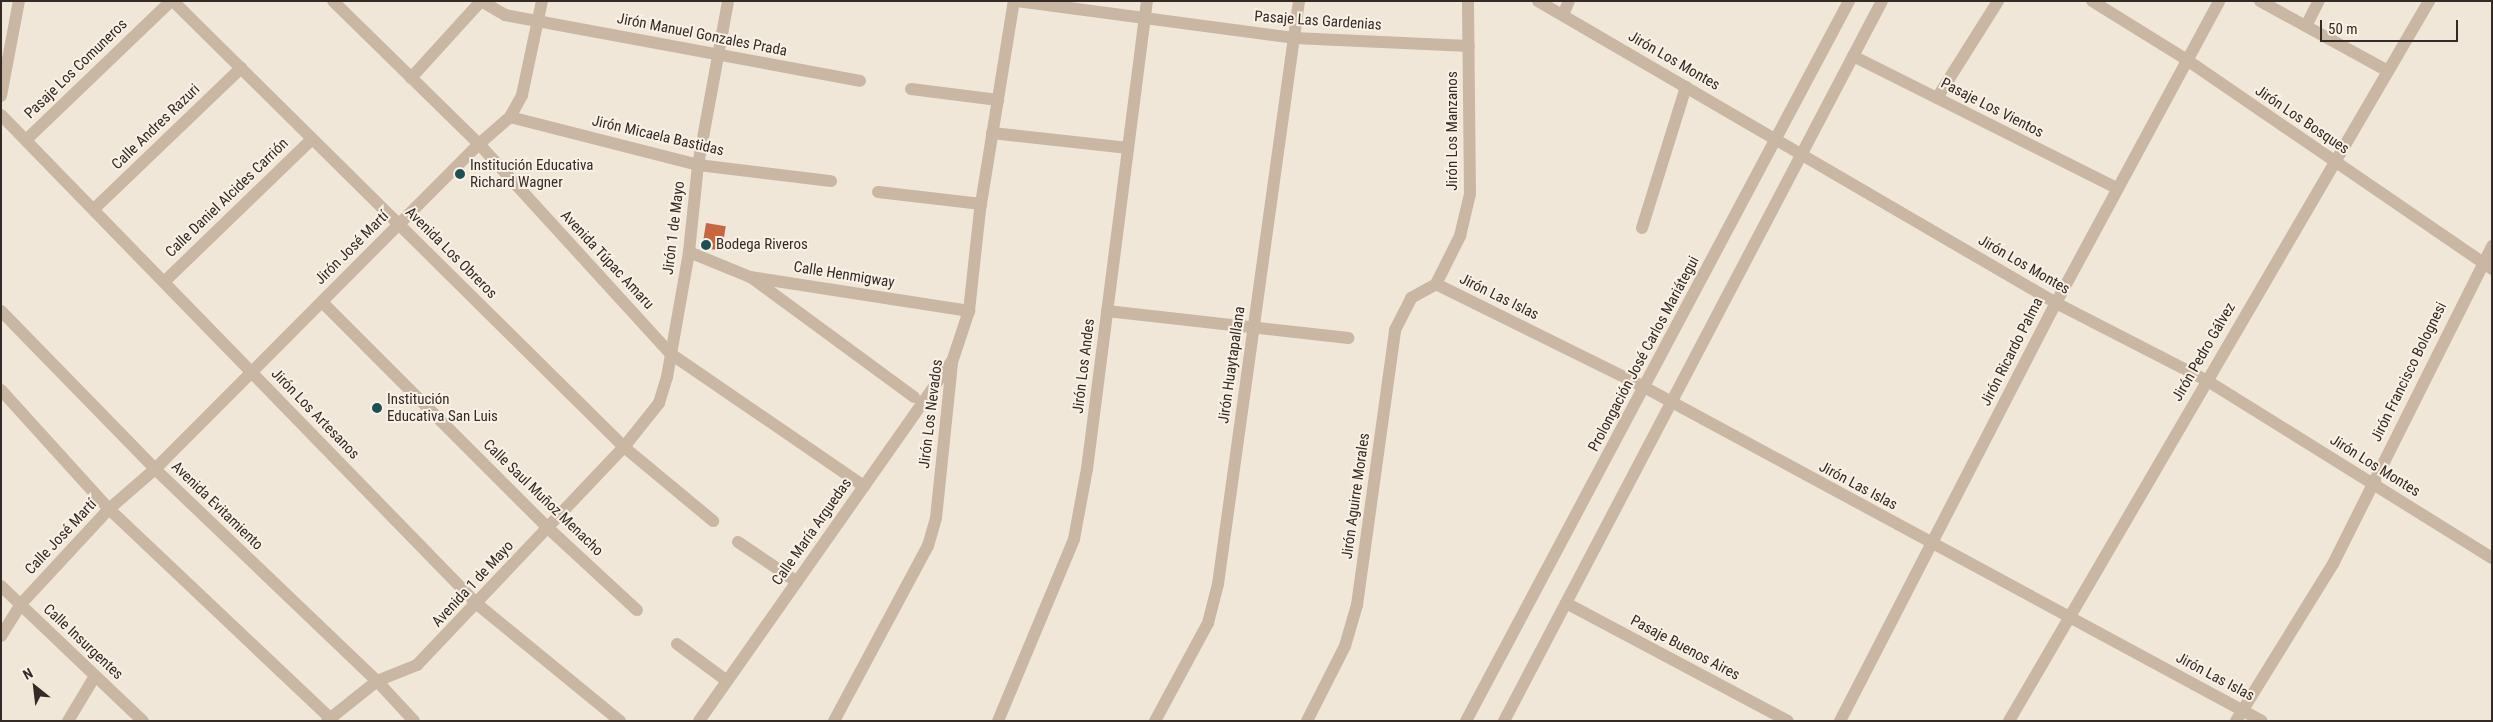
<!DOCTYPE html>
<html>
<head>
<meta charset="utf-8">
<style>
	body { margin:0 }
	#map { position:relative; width:2493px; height:722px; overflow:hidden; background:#f1e7d8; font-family:"Roboto Condensed",sans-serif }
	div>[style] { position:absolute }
	.building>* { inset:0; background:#c76740; transform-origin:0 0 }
	.minor>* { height:12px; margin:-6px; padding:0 6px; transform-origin:6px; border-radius:6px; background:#c9b7a4 }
	.dots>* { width:14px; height:14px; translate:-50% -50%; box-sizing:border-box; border:2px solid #f9f1e5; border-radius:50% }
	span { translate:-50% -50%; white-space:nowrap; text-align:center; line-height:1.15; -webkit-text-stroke:4px #f9f1e5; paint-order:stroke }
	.street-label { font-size:15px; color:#352b26 }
	.poi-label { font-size:15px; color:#352b26 }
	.left { translate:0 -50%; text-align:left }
	.frame { position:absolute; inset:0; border:2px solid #352b26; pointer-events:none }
	.north { position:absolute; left:10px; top:662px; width:50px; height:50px; -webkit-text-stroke:4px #f9f1e5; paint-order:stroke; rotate:331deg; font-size:14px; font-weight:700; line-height:20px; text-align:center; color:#352b26 }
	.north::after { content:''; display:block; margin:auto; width:18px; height:22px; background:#352b26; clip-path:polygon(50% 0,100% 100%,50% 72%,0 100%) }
	.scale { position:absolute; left:2320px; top:20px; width:138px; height:22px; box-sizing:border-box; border:2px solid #352b26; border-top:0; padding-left:6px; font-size:15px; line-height:18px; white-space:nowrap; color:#352b26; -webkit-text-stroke:4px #f9f1e5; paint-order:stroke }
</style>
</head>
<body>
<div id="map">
	<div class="building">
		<i style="left:706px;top:223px;width:20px;height:25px;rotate:9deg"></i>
	</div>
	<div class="minor">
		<i style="left:173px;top:1px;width:634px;rotate:44.68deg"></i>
		<i style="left:624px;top:447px;width:116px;rotate:39.7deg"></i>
		<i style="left:333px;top:1px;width:204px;rotate:44.4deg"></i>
		<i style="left:479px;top:144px;width:285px;rotate:47.6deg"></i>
		<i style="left:671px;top:354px;width:234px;rotate:34.4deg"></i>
		<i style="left:1017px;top:1px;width:279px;rotate:7.6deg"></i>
		<i style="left:1294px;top:38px;width:175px;rotate:2.6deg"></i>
		<i style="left:1538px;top:1px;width:600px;rotate:30.24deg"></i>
		<i style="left:2056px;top:303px;width:169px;rotate:27.2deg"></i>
		<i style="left:2206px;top:380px;width:337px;rotate:31.9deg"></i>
		<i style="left:2092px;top:1px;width:112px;rotate:31.8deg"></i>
		<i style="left:2187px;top:60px;width:370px;rotate:34.4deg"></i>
		<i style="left:2260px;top:1px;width:146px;rotate:28.7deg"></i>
		<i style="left:1563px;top:15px;width:15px;rotate:-67deg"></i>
		<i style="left:2306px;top:26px;width:28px;rotate:-63deg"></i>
		<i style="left:1853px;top:56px;width:295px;rotate:26.6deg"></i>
		<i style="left:411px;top:78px;width:104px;rotate:-47.7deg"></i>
		<i style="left:481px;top:1px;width:28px;rotate:30deg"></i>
		<i style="left:505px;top:15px;width:361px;rotate:10.5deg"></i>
		<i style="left:911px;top:89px;width:88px;rotate:7.2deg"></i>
		<i style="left:1px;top:96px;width:97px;rotate:-79.3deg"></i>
		<i style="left:1937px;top:98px;width:115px;rotate:-57.8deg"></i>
		<i style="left:1px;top:115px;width:682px;rotate:45.77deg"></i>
		<i style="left:477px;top:604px;width:185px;rotate:39.3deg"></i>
		<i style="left:510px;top:117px;width:194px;rotate:14.3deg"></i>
		<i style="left:698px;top:165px;width:134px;rotate:6.9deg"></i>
		<i style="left:992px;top:133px;width:137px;rotate:6.3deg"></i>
		<i style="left:26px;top:140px;width:201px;rotate:-43.8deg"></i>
		<i style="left:878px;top:192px;width:104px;rotate:6.6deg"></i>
		<i style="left:94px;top:209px;width:204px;rotate:-43.8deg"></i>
		<i style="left:1642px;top:228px;width:148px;rotate:-72.7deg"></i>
		<i style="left:689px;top:252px;width:66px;rotate:22.3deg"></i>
		<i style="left:750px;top:277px;width:222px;rotate:8.8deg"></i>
		<i style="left:752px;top:278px;width:201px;rotate:36.3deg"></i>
		<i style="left:164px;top:282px;width:206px;rotate:-44deg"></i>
		<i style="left:1436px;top:284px;width:232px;rotate:26.3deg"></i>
		<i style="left:1644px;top:387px;width:702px;rotate:28.39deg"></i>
		<i style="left:1436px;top:284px;width:54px;rotate:-63.4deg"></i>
		<i style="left:1460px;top:236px;width:43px;rotate:-76.6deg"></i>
		<i style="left:1470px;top:194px;width:193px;rotate:-90.6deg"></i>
		<i style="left:322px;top:302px;width:320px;rotate:45deg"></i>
		<i style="left:548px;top:528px;width:121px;rotate:42.7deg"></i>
		<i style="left:1px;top:311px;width:221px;rotate:45.7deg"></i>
		<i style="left:155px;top:469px;width:307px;rotate:43.7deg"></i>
		<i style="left:377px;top:681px;width:54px;rotate:47.2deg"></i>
		<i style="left:1107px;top:311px;width:243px;rotate:6.4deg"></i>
		<i style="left:1px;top:390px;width:161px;rotate:47.8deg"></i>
		<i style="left:109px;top:509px;width:308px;rotate:43.4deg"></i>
		<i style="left:738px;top:542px;width:71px;rotate:34.1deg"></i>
		<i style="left:1px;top:586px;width:196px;rotate:43.6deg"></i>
		<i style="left:1566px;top:603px;width:251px;rotate:28deg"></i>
		<i style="left:1px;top:636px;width:36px;rotate:-58deg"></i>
		<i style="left:20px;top:605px;width:131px;rotate:-47.2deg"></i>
		<i style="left:109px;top:509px;width:61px;rotate:-41deg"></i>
		<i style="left:155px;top:469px;width:459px;rotate:-45.1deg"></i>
		<i style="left:479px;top:144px;width:41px;rotate:-41.1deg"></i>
		<i style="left:510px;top:117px;width:25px;rotate:-61deg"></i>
		<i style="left:522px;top:95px;width:96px;rotate:-78deg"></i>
		<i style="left:677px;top:644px;width:62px;rotate:36.5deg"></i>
		<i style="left:68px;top:721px;width:52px;rotate:-59deg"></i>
		<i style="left:327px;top:721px;width:64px;rotate:-38.7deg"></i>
		<i style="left:377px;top:681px;width:43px;rotate:-21.8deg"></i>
		<i style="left:417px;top:665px;width:301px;rotate:-46.5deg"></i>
		<i style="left:624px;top:447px;width:56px;rotate:-51.5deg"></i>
		<i style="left:659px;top:403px;width:27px;rotate:-73deg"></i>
		<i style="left:667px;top:377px;width:127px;rotate:-80deg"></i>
		<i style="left:689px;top:252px;width:87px;rotate:-84.1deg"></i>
		<i style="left:698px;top:165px;width:167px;rotate:-79.6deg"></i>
		<i style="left:699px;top:721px;width:438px;rotate:-54.9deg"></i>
		<i style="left:834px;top:721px;width:199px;rotate:-61.8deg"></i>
		<i style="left:928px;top:546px;width:29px;rotate:-74deg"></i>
		<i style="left:936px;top:518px;width:157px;rotate:-84.1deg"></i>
		<i style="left:952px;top:362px;width:54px;rotate:-71.6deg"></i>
		<i style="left:969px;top:311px;width:102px;rotate:-83.8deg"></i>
		<i style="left:980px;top:210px;width:212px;rotate:-80.8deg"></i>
		<i style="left:998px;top:721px;width:197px;rotate:-67.3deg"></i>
		<i style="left:1074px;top:539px;width:71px;rotate:-79.5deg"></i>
		<i style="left:1087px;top:469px;width:472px;rotate:-82.7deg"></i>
		<i style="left:1155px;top:721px;width:111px;rotate:-61.6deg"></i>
		<i style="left:1208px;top:623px;width:40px;rotate:-75.6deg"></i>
		<i style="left:1218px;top:584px;width:589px;rotate:-82.09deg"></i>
		<i style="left:1307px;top:721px;width:84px;rotate:-63.1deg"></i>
		<i style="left:1345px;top:646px;width:43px;rotate:-73.7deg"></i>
		<i style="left:1357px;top:605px;width:278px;rotate:-82.1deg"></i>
		<i style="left:1395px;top:330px;width:36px;rotate:-63deg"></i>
		<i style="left:1411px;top:298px;width:29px;rotate:-29deg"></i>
		<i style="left:1466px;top:721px;width:816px;rotate:-61.99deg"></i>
		<i style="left:1504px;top:721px;width:813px;rotate:-62.3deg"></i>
		<i style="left:1840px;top:721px;width:471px;rotate:-62.7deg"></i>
		<i style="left:2056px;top:303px;width:343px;rotate:-61.6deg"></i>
		<i style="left:2009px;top:721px;width:834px;rotate:-59.74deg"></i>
		<i style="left:2236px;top:721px;width:185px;rotate:-58.3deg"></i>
		<i style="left:2333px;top:564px;width:356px;rotate:-63.4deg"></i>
	</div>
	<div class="dots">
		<i style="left:460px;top:174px;background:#1b5056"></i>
		<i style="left:706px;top:245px;background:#1b5056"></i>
		<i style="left:377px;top:408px;background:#1b5056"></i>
	</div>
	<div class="street-label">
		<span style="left:1318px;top:21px;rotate:4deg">Pasaje Las Gardenias</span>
		<span style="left:702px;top:35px;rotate:11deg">Jirón Manuel Gonzales Prada</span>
		<span style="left:1674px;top:61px;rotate:30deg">Jirón Los Montes</span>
		<span style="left:76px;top:69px;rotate:-44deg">Pasaje Los Comuneros</span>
		<span style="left:1992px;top:108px;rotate:27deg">Pasaje Los Vientos</span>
		<span style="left:2302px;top:120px;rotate:34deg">Jirón Los Bosques</span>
		<span style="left:156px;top:127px;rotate:-44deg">Calle Andres Razuri</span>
		<span style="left:1453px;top:131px;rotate:-90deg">Jirón Los Manzanos</span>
		<span style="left:658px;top:136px;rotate:13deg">Jirón Micaela Bastidas</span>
		<span style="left:227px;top:198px;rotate:-44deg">Calle Daniel Alcides Carrión</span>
		<span style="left:674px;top:228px;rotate:-83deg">Jirón 1 de Mayo</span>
		<span style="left:352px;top:248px;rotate:-45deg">Jirón José Martí</span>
		<span style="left:451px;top:253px;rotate:45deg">Avenida Los Obreros</span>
		<span style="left:607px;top:260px;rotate:47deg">Avenida Túpac Amaru</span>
		<span style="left:2024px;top:265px;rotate:30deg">Jirón Los Montes</span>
		<span style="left:844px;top:275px;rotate:9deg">Calle Henmigway</span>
		<span style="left:1499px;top:297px;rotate:26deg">Jirón Las Islas</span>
		<span style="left:2012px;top:352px;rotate:-63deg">Jirón Ricardo Palma</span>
		<span style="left:2204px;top:352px;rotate:-60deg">Jirón Pedro Gálvez</span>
		<span style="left:1644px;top:354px;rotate:-62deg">Prolongación José Carlos Mariátegui</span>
		<span style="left:1232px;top:365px;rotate:-82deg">Jirón Huaytapallana</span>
		<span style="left:1084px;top:366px;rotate:-83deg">Jirón Los Andes</span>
		<span style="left:2409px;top:372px;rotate:-64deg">Jirón Francisco Bolognesi</span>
		<span style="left:315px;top:414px;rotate:46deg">Jirón Los Artesanos</span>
		<span style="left:931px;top:414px;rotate:-83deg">Jirón Los Nevados</span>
		<span style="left:2375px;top:466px;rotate:32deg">Jirón Los Montes</span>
		<span style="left:1858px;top:486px;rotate:28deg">Jirón Las Islas</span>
		<span style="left:1356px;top:496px;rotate:-82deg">Jirón Aguirre Morales</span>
		<span style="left:543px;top:498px;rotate:44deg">Calle Saul Muñoz Menacho</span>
		<span style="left:217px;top:506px;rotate:44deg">Avenida Evitamiento</span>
		<span style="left:812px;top:532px;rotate:-55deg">Calle María Arguedas</span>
		<span style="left:61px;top:537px;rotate:-47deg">Calle José Martí</span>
		<span style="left:473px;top:584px;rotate:-47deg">Avenida 1 de Mayo</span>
		<span style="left:83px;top:642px;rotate:43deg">Calle Insurgentes</span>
		<span style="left:1685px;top:648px;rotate:28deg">Pasaje Buenos Aires</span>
		<span style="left:2215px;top:677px;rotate:28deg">Jirón Las Islas</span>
	</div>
	<div class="poi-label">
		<span class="left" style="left:470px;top:174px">Institución Educativa<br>Richard Wagner</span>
		<span class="left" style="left:716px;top:245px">Bodega Riveros</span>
		<span class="left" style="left:387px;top:408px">Institución<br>Educativa San Luis</span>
	</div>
	<div class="frame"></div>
	<div class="north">N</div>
	<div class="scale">50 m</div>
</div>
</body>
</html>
